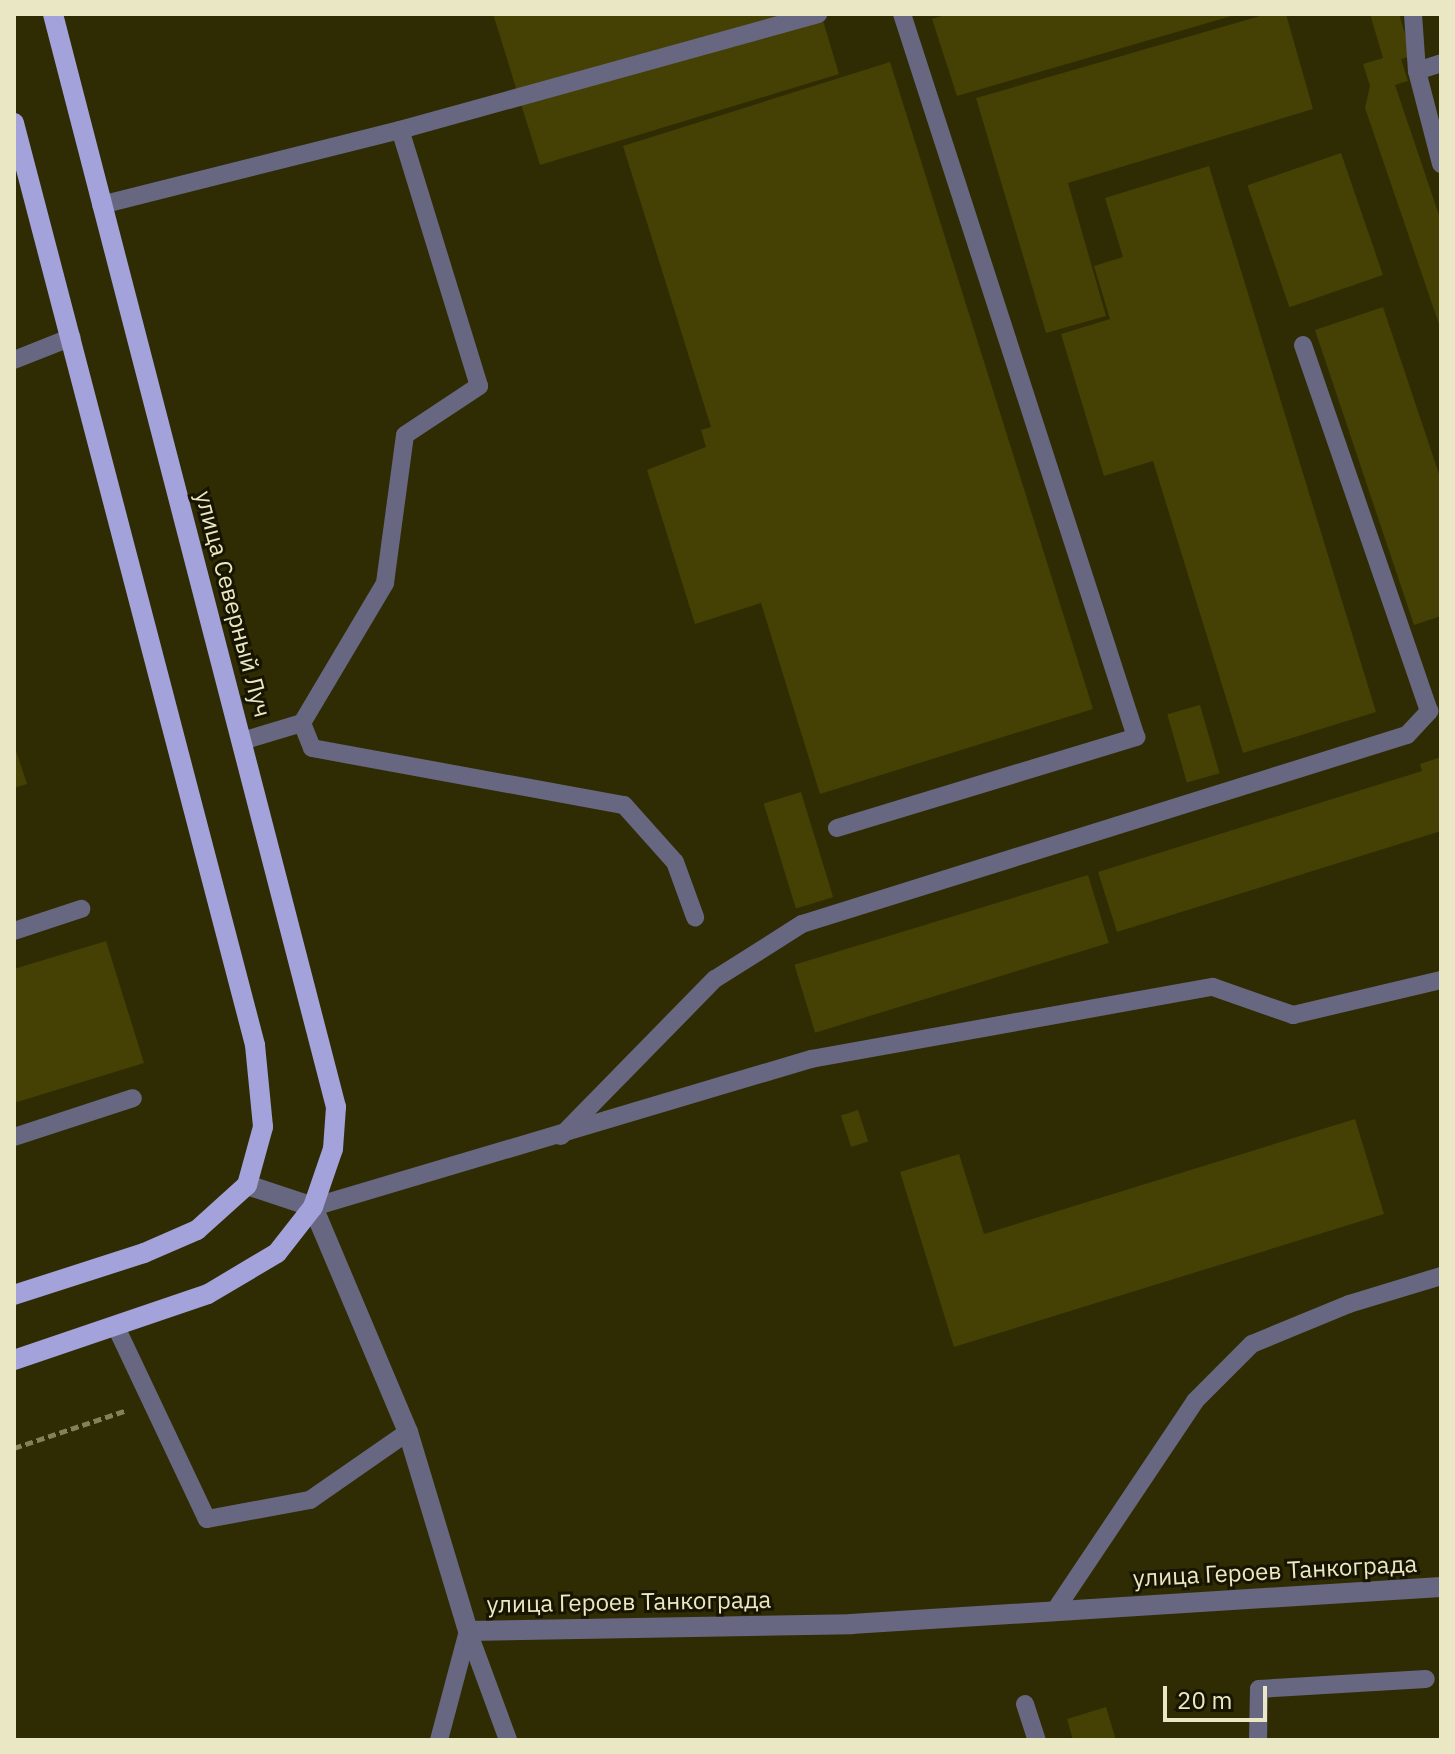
<!DOCTYPE html>
<html>
<head>
<meta charset="utf-8">
<style>
	body { margin:0 }
	#map { position:relative; width:1455px; height:1754px; overflow:hidden; background:#2f2c03; font-family:"IBM Plex Sans",sans-serif }
	div>[style] { position:absolute }
	.building>* { inset:0; background:#454004; transform-origin:0 0 }
	.path>* { height:5px; margin-top:-2.5px; transform-origin:0; background:repeating-linear-gradient(90deg,#83815a 0 8px,transparent 0 12px) }
	.service>* { height:18px; margin:-9px; padding:0 9px; transform-origin:9px; border-radius:9px; background:#676782 }
	.minor>* { height:20px; margin:-10px; padding:0 10px; transform-origin:10px; border-radius:10px; background:#676782 }
	.primary>* { height:20px; margin:-10px; padding:0 10px; transform-origin:10px; border-radius:10px; background:#a3a2db }
	span { translate:-50% -50%; white-space:nowrap; text-align:center; line-height:1.15; -webkit-text-stroke:6px #171400; paint-order:stroke }
	.street-label { font-size:24px; color:#eae8c4 }
	.frame { position:absolute; inset:0; border:16px solid #eae8c4; pointer-events:none }
	.scale { position:absolute; left:1163px; top:1686px; width:104px; height:36px; box-sizing:border-box; border:4px solid #eae8c4; border-top:0; padding-left:10px; font-size:24px; line-height:28px; white-space:nowrap; color:#eae8c4; -webkit-text-stroke:6px #171400; paint-order:stroke }
</style>
</head>
<body>
<div id="map">
	<div class="building">
		<i style="clip-path:polygon(493px 14px,821px 14px,839px 74px,540px 165px)"></i>
		<i style="clip-path:polygon(948px 14px,1235px 14px,1235px 15px,957px 96px,932px 19px)"></i>
		<i style="clip-path:polygon(1267px 14px,1286px 14px,1313px 109px,1068px 183px,1106px 316px,1046px 333px,976px 98px)"></i>
		<i style="clip-path:polygon(1370px 14px,1399px 14px,1412px 56px,1401px 59px,1408px 81px,1395px 85px,1441px 221px,1441px 330px,1365px 108px,1370px 86px,1363px 64px,1383px 58px)"></i>
		<i style="clip-path:polygon(890px 62px,1093px 709px,820px 794px,761px 603px,695px 624px,647px 470px,706px 447px,701px 430px,711px 427px,623px 146px)"></i>
		<i style="left:1341px;top:153px;width:129px;height:99px;rotate:71deg"></i>
		<i style="clip-path:polygon(1209px 166px,1376px 712px,1243px 753px,1153px 461px,1104px 476px,1061px 334px,1110px 319px,1094px 266px,1123px 257px,1105px 198px)"></i>
		<i style="clip-path:polygon(1383px 307px,1441px 480px,1441px 616px,1414px 625px,1315px 330px)"></i>
		<i style="left:1200px;top:705px;width:71px;height:34px;rotate:74deg"></i>
		<i style="clip-path:polygon(14px 745px,27px 784px,14px 788px)"></i>
		<i style="clip-path:polygon(1441px 757px,1441px 831px,1117px 932px,1098px 872px,1422px 771px,1420px 764px)"></i>
		<i style="left:801px;top:792px;width:110px;height:39px;rotate:73deg"></i>
		<i style="left:1088px;top:875px;width:71px;height:307px;rotate:73deg"></i>
		<i style="clip-path:polygon(106px 941px,144px 1063px,14px 1103px,14px 969px)"></i>
		<i style="left:858px;top:1110px;width:33px;height:18px;rotate:72deg"></i>
		<i style="clip-path:polygon(1355px 1119px,1384px 1214px,954px 1347px,900px 1172px,959px 1154px,984px 1234px)"></i>
		<i style="clip-path:polygon(1106px 1707px,1116px 1740px,1073px 1740px,1067px 1719px)"></i>
	</div>
	<div class="path">
		<i style="left:14px;top:1448px;width:119px;rotate:-18.6deg"></i>
	</div>
	<div class="service">
		<i style="left:1413px;top:14px;width:57px;rotate:86deg"></i>
		<i style="left:1417px;top:71px;width:96px;rotate:75.5deg"></i>
		<i style="left:1417px;top:71px;width:25px;rotate:-18deg"></i>
		<i style="left:101px;top:205px;width:308px;rotate:-14.1deg"></i>
		<i style="left:400px;top:130px;width:434px;rotate:-15.5deg"></i>
		<i style="left:14px;top:360px;width:62px;rotate:-21.6deg"></i>
		<i style="left:302px;top:723px;width:163px;rotate:-59.3deg"></i>
		<i style="left:385px;top:583px;width:149px;rotate:-82.3deg"></i>
		<i style="left:405px;top:435px;width:89px;rotate:-33.5deg"></i>
		<i style="left:479px;top:386px;width:268px;rotate:-107.1deg"></i>
		<i style="left:242px;top:741px;width:63px;rotate:-16.7deg"></i>
		<i style="left:302px;top:723px;width:27px;rotate:68deg"></i>
		<i style="left:312px;top:748px;width:317px;rotate:10.4deg"></i>
		<i style="left:624px;top:805px;width:76px;rotate:48.2deg"></i>
		<i style="left:675px;top:862px;width:59px;rotate:70deg"></i>
		<i style="left:837px;top:828px;width:313px;rotate:-16.9deg"></i>
		<i style="left:1136px;top:737px;width:760px;rotate:-107.93deg"></i>
		<i style="left:14px;top:931px;width:71px;rotate:-18.2deg"></i>
		<i style="left:561px;top:1136px;width:220px;rotate:-45.6deg"></i>
		<i style="left:715px;top:979px;width:103px;rotate:-32.3deg"></i>
		<i style="left:802px;top:924px;width:634px;rotate:-17.35deg"></i>
		<i style="left:1407px;top:735px;width:33px;rotate:-47deg"></i>
		<i style="left:1429px;top:711px;width:387px;rotate:-109deg"></i>
		<i style="left:14px;top:1137px;width:125px;rotate:-18.1deg"></i>
		<i style="left:313px;top:1207px;width:520px;rotate:-16.55deg"></i>
		<i style="left:811px;top:1059px;width:408px;rotate:-10.2deg"></i>
		<i style="left:1213px;top:987px;width:85px;rotate:19.3deg"></i>
		<i style="left:1293px;top:1015px;width:152px;rotate:-13.3deg"></i>
		<i style="left:117px;top:1329px;width:210px;rotate:64.7deg"></i>
		<i style="left:207px;top:1519px;width:105px;rotate:-10.5deg"></i>
		<i style="left:310px;top:1500px;width:119px;rotate:-34.8deg"></i>
		<i style="left:1056px;top:1609px;width:250px;rotate:-56.2deg"></i>
		<i style="left:1195px;top:1401px;width:81px;rotate:-45deg"></i>
		<i style="left:1252px;top:1344px;width:105px;rotate:-22.4deg"></i>
		<i style="left:1349px;top:1304px;width:96px;rotate:-16.9deg"></i>
		<i style="left:468px;top:1631px;width:116px;rotate:69.8deg"></i>
		<i style="left:1025px;top:1704px;width:38px;rotate:72deg"></i>
		<i style="left:439px;top:1740px;width:113px;rotate:-75.1deg"></i>
		<i style="left:1258px;top:1740px;width:51px;rotate:-88.9deg"></i>
		<i style="left:1259px;top:1689px;width:167px;rotate:-3.4deg"></i>
	</div>
	<div class="minor">
		<i style="left:247px;top:1185px;width:70px;rotate:18.4deg"></i>
		<i style="left:313px;top:1207px;width:244px;rotate:67.1deg"></i>
		<i style="left:408px;top:1432px;width:208px;rotate:73.2deg"></i>
		<i style="left:468px;top:1631px;width:383px;rotate:-1deg"></i>
		<i style="left:851px;top:1624px;width:591px;rotate:-3.59deg"></i>
	</div>
	<div class="primary">
		<i style="left:14px;top:123px;width:953px;rotate:75.35deg"></i>
		<i style="left:255px;top:1045px;width:82px;rotate:84.4deg"></i>
		<i style="left:263px;top:1127px;width:60px;rotate:105.4deg"></i>
		<i style="left:247px;top:1185px;width:67px;rotate:138deg"></i>
		<i style="left:197px;top:1230px;width:58px;rotate:156.5deg"></i>
		<i style="left:144px;top:1253px;width:137px;rotate:162.1deg"></i>
		<i style="left:14px;top:1360px;width:205px;rotate:-18.8deg"></i>
		<i style="left:208px;top:1294px;width:80px;rotate:-30.7deg"></i>
		<i style="left:277px;top:1253px;width:58px;rotate:-52deg"></i>
		<i style="left:313px;top:1207px;width:61px;rotate:-71deg"></i>
		<i style="left:333px;top:1149px;width:42px;rotate:-85.9deg"></i>
		<i style="left:336px;top:1107px;width:1129px;rotate:-104.52deg"></i>
	</div>
	<div class="street-label">
		<span style="left:233px;top:604px;rotate:75deg">улица Северный Луч</span>
		<span style="left:1275px;top:1571px;rotate:-3deg">улица Героев Танкограда</span>
		<span style="left:629px;top:1602px;rotate:-1deg">улица Героев Танкограда</span>
	</div>
	<div class="frame"></div>
	<div class="scale">20 m</div>
</div>
</body>
</html>
